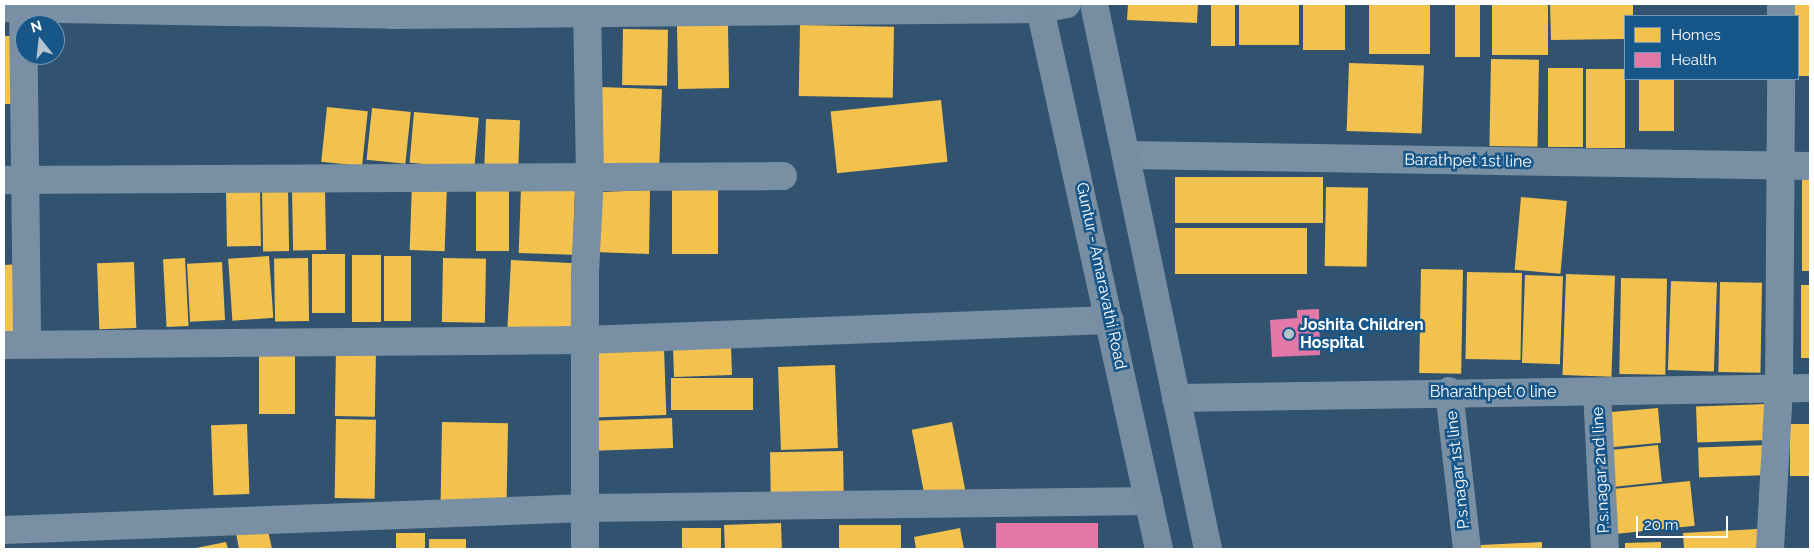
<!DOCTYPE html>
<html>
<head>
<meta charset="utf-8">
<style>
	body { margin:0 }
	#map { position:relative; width:1814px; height:553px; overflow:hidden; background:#31536f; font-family:Raleway,sans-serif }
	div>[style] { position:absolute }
	.homes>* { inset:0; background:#f2c14e; transform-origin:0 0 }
	.health>* { inset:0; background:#e377a8; transform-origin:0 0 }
	.minor>* { height:28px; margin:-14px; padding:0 14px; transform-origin:14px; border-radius:14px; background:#788fa4 }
	.major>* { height:28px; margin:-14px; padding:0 14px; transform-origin:14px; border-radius:14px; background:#778ea2 }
	.dots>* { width:14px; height:14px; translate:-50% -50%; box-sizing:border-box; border:2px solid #175689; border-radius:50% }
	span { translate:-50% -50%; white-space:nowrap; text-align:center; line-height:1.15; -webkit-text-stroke:5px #175689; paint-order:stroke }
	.street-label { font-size:16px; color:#fff }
	.poi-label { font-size:16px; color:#fff; font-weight:700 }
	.left { translate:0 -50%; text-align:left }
	.frame { position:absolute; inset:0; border:5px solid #fff; pointer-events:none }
	.legend { position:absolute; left:1624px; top:15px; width:175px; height:65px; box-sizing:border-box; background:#175689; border:1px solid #749ab8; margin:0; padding:6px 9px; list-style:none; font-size:15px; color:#fff }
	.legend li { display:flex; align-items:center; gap:10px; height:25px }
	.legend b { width:25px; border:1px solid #749ab8 }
	.north { position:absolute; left:15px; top:15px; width:50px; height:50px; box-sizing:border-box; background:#175689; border:1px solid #749ab8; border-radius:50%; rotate:344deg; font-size:14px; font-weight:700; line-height:20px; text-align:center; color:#fff }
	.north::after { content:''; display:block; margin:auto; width:18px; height:22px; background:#b7c3cd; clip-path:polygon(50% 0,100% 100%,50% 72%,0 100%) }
	.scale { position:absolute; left:1636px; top:516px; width:92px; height:22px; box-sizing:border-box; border:2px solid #fff; border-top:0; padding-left:6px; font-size:15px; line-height:18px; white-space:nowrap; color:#fff; -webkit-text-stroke:4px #175689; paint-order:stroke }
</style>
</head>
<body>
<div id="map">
	<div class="homes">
		<i style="clip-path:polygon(1128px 4px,1198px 4px,1197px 23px,1127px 20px)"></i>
		<i style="left:1211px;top:4px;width:24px;height:42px"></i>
		<i style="left:1239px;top:4px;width:60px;height:41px"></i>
		<i style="left:1303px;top:4px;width:42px;height:46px"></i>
		<i style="left:1369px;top:4px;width:61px;height:50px"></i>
		<i style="left:1455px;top:4px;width:25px;height:53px"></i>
		<i style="left:1492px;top:4px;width:56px;height:51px"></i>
		<i style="clip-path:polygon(1550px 4px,1633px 4px,1633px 16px,1625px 16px,1625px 39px,1551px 40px)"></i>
		<i style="clip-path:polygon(1789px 4px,1810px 4px,1810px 76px,1798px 76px,1798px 16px,1789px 16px)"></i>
		<i style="left:728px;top:25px;width:63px;height:51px;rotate:89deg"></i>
		<i style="left:800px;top:25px;width:94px;height:71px;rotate:1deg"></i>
		<i style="left:623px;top:29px;width:45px;height:56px;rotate:1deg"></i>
		<i style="left:4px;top:36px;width:15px;height:68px"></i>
		<i style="left:1491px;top:59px;width:48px;height:87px;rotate:1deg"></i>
		<i style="left:1349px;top:63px;width:75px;height:68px;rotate:2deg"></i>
		<i style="left:1548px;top:68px;width:35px;height:79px"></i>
		<i style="left:1586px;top:69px;width:39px;height:79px"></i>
		<i style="left:1639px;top:79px;width:35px;height:52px"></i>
		<i style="left:600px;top:87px;width:62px;height:78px;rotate:2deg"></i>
		<i style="left:941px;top:100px;width:62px;height:111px;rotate:84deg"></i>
		<i style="left:327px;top:107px;width:41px;height:55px;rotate:6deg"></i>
		<i style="left:372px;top:108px;width:39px;height:52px;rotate:6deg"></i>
		<i style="left:414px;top:112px;width:65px;height:51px;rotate:5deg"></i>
		<i style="left:486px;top:119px;width:34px;height:48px;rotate:2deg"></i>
		<i style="left:1175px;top:177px;width:148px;height:46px"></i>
		<i style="left:1802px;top:178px;width:8px;height:93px"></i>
		<i style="left:412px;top:183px;width:35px;height:67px;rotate:2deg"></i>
		<i style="left:476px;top:187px;width:33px;height:64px"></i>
		<i style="left:521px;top:187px;width:54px;height:66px;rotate:2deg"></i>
		<i style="left:1326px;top:187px;width:42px;height:79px;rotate:1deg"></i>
		<i style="left:288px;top:188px;width:63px;height:26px;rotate:89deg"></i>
		<i style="left:325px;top:189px;width:61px;height:33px;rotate:89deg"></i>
		<i style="left:672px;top:189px;width:46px;height:65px"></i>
		<i style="clip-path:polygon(650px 190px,649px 254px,594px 252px,602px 192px)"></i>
		<i style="left:260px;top:191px;width:55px;height:34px;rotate:89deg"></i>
		<i style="left:1521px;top:197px;width:46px;height:73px;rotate:5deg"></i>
		<i style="left:1307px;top:228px;width:46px;height:132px;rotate:90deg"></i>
		<i style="left:312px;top:254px;width:33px;height:59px"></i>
		<i style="left:352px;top:255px;width:29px;height:67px"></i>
		<i style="left:269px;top:256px;width:62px;height:41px;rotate:86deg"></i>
		<i style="left:411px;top:256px;width:65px;height:27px;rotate:90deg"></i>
		<i style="left:185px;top:258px;width:68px;height:22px;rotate:87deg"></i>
		<i style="left:308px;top:258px;width:63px;height:34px;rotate:89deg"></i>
		<i style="left:443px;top:258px;width:43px;height:64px;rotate:1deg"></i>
		<i style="left:511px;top:260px;width:64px;height:67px;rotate:3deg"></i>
		<i style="left:134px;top:262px;width:66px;height:37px;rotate:88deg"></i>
		<i style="left:222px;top:262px;width:58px;height:35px;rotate:87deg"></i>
		<i style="clip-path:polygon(20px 264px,24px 333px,4px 334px,4px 265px)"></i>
		<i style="left:1421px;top:269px;width:42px;height:104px;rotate:1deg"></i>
		<i style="left:1467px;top:272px;width:55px;height:87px;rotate:1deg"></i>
		<i style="left:1566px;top:274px;width:49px;height:101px;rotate:2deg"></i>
		<i style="left:1525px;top:275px;width:38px;height:88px;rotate:2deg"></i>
		<i style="left:1621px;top:278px;width:46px;height:96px;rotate:1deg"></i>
		<i style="left:1671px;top:281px;width:46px;height:89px;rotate:2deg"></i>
		<i style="left:1720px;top:282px;width:42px;height:90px;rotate:1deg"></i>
		<i style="left:1801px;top:285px;width:9px;height:73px"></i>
		<i style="left:731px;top:346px;width:29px;height:58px;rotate:88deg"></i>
		<i style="left:664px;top:348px;width:67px;height:74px;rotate:88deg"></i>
		<i style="left:259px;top:349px;width:36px;height:65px"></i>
		<i style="left:336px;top:349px;width:40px;height:67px;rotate:1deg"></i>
		<i style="left:835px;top:365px;width:83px;height:57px;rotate:88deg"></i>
		<i style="left:753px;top:378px;width:32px;height:82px;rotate:90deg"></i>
		<i style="left:1767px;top:404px;width:36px;height:71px;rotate:88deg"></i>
		<i style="left:1658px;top:408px;width:35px;height:53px;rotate:85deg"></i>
		<i style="left:672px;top:418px;width:30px;height:79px;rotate:88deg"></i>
		<i style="left:336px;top:419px;width:40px;height:79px;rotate:1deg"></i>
		<i style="left:442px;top:422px;width:66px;height:79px;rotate:1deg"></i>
		<i style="left:952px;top:422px;width:71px;height:41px;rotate:79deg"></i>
		<i style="left:247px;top:424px;width:70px;height:36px;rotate:88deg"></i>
		<i style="left:1790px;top:424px;width:20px;height:52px"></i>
		<i style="left:1658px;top:445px;width:37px;height:47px;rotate:84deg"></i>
		<i style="left:1769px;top:445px;width:30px;height:71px;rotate:88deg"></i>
		<i style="left:843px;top:451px;width:47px;height:73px;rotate:89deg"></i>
		<i style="left:1690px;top:481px;width:45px;height:80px;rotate:84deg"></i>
		<i style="left:781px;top:523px;width:26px;height:57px;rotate:88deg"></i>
		<i style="left:839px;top:525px;width:62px;height:24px"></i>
		<i style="clip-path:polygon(267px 526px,272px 549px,239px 549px,236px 533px)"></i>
		<i style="left:721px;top:528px;width:21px;height:39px;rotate:90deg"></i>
		<i style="clip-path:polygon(960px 528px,964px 549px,916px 549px,914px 537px)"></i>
		<i style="clip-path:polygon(1757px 529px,1758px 549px,1684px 549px,1683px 533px)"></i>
		<i style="left:396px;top:533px;width:29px;height:16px"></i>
		<i style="left:429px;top:539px;width:37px;height:10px"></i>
		<i style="clip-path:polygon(226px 542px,228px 549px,196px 549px,196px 548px)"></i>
		<i style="clip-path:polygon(1542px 542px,1542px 549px,1481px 549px,1481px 545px)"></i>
		<i style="clip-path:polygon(1661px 542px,1661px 549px,1625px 549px,1625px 543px)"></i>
	</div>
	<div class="health">
		<i style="clip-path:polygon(1319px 309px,1320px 355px,1272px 357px,1270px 320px,1297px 318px,1297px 310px)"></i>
		<i style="left:1098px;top:523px;width:26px;height:102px;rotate:90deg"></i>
	</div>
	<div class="minor">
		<i style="left:23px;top:4px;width:340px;rotate:89.3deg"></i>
		<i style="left:1781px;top:4px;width:12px;rotate:90deg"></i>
		<i style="left:4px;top:8px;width:389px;rotate:1deg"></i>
		<i style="left:393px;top:15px;width:647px;rotate:-0.53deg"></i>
		<i style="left:1040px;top:9px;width:27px;rotate:-10deg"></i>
		<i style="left:1126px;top:155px;width:684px;rotate:0.92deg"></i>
		<i style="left:4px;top:180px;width:779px;rotate:-0.29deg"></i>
		<i style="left:4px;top:345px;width:580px;rotate:-0.49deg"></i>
		<i style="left:584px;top:340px;width:526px;rotate:-2.18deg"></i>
		<i style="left:1449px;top:391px;width:159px;rotate:83.5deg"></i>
		<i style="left:1597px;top:392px;width:157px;rotate:87.1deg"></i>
		<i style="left:1176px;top:398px;width:634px;rotate:-0.9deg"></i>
		<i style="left:4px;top:530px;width:582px;rotate:-2.16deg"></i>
		<i style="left:586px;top:508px;width:563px;rotate:-0.71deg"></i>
		<i style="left:585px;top:549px;width:277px;rotate:-90deg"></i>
		<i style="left:585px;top:272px;width:95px;rotate:-87deg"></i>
		<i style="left:590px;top:177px;width:173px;rotate:-91deg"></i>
		<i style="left:1770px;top:549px;width:160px;rotate:-86.8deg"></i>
		<i style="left:1779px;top:389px;width:310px;rotate:-89.6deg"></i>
	</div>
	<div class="major">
		<i style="left:1039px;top:4px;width:558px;rotate:77.58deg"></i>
		<i style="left:1094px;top:4px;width:557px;rotate:78.19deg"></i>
	</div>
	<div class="dots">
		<i style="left:1289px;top:334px;background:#b7c3cd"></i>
	</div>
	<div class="street-label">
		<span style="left:1468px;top:161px;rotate:1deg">Barathpet 1st line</span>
		<span style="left:1101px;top:276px;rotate:78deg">Guntur - Amaravathi Road</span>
		<span style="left:1493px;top:392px">Bharathpet 0 line</span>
		<span style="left:1458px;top:470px;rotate:-96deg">P.s.nagar 1st line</span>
		<span style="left:1601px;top:470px;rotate:-93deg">P.s.nagar 2nd line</span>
	</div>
	<div class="poi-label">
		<span class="left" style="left:1300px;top:334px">Joshita Children<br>Hospital</span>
	</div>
	<div class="frame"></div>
	<ul class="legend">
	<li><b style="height:14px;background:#f2c14e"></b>Homes</li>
	<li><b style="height:14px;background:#e377a8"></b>Health</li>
	</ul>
	<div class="north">N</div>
	<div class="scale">20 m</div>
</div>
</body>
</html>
